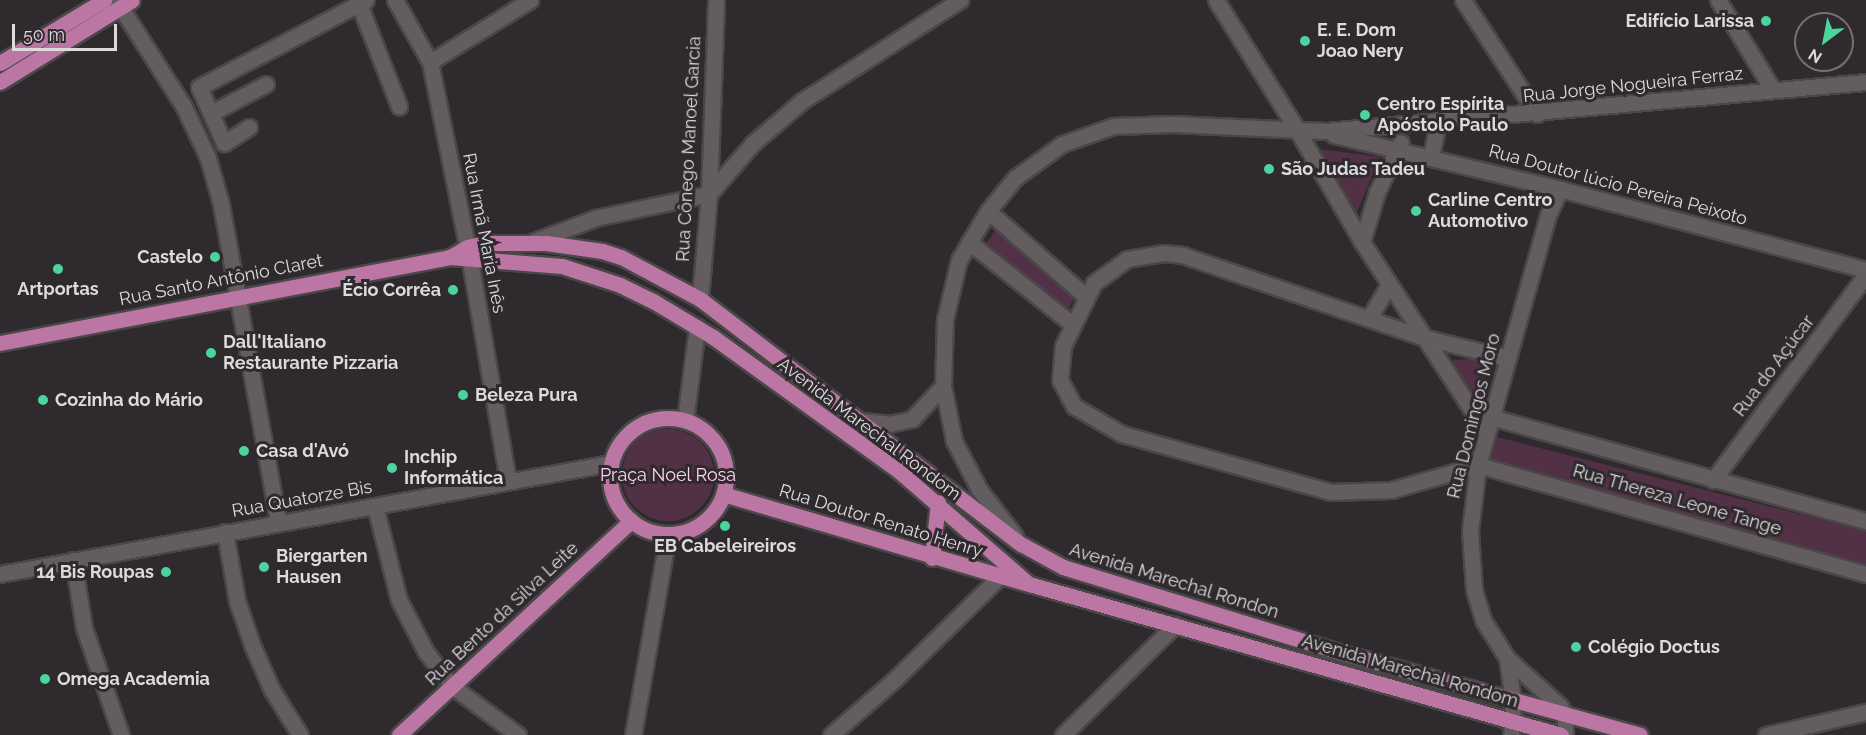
<!DOCTYPE html>
<html>
<head>
<meta charset="utf-8">
<style>
	body { margin:0 }
	#map { position:relative; width:1866px; height:735px; overflow:hidden; background:#2f2a2d; font-family:Raleway,sans-serif }
	div>[style] { position:absolute }
	.green>* { inset:0; background:#523146 }
	.round { border-radius:50% }
	.roads { filter:drop-shadow(2px 0 #4a4749) drop-shadow(-2px 0 #4a4749) drop-shadow(0 2px #4a4749) drop-shadow(0 -2px #4a4749) }
	.minor>* { height:15px; margin:-7.5px; padding:0 7.5px; transform-origin:7.5px; border-radius:7.5px; background:#635d60 }
	.major>* { height:15px; margin:-7.5px; padding:0 7.5px; transform-origin:7.5px; border-radius:7.5px; background:#bc76a3 }
	.major>.ring { margin:-7.5px; padding:0; box-sizing:content-box; background:none; border:15px solid #bc76a3; border-radius:50% }
	.dots>* { width:16px; height:16px; translate:-50% -50%; box-sizing:border-box; border:3px solid #2f2a2d; border-radius:50% }
	span { translate:-50% -50%; white-space:nowrap; text-align:center; line-height:1.15; -webkit-text-stroke:6px #2f2a2d; paint-order:stroke }
	.poi-label { font-size:18px; color:#dddadc; font-weight:700 }
	.right { translate:-100% -50%; text-align:right }
	.left { translate:0 -50%; text-align:left }
	.street-label { font-size:18px; color:#dddadc }
	.park-label { font-size:18px; color:#fed1ec }
	.north { position:absolute; left:1794px; top:12px; width:60px; height:60px; box-sizing:border-box; background:#2f2a2d; border:2px solid #757073; border-radius:50%; rotate:212deg; font-size:16px; font-weight:700; line-height:24px; text-align:center; color:#dddadc }
	.north::after { content:''; display:block; margin:auto; width:21px; height:27px; background:#4bd49b; clip-path:polygon(50% 0,100% 100%,50% 72%,0 100%) }
	.scale { position:absolute; left:12px; top:24px; width:105px; height:27px; box-sizing:border-box; border:3px solid #dddadc; border-top:0; padding-left:8px; font-size:18px; line-height:21px; white-space:nowrap; color:#dddadc; -webkit-text-stroke:4px #2f2a2d; paint-order:stroke }
</style>
</head>
<body>
<div id="map">
	<div class="green">
		<i style="clip-path:polygon(1319px 149px,1380px 157px,1357px 212px)"></i>
		<i style="clip-path:polygon(998px 226px,1077px 295px,1063px 316px,982px 250px)"></i>
		<i style="clip-path:polygon(1487px 357px,1481px 409px,1449px 361px)"></i>
		<i class="round" style="left:622px;top:429px;width:92px;height:92px"></i>
		<i style="clip-path:polygon(1497px 437px,1866px 531px,1866px 568px,1488px 466px)"></i>
	</div>
	<div class="roads">
		<div class="minor">
			<i style="left:116px;top:0;width:125px;rotate:57.5deg"></i>
			<i style="left:183px;top:105px;width:59px;rotate:64.7deg"></i>
			<i style="left:208px;top:158px;width:48px;rotate:74.2deg"></i>
			<i style="left:221px;top:204px;width:323px;rotate:79.8deg"></i>
			<i style="left:395px;top:0;width:71px;rotate:60.6deg"></i>
			<i style="left:430px;top:62px;width:203px;rotate:78.6deg"></i>
			<i style="left:470px;top:261px;width:223px;rotate:80.2deg"></i>
			<i style="left:1216px;top:0;width:151px;rotate:58deg"></i>
			<i style="left:1296px;top:128px;width:132px;rotate:59.9deg"></i>
			<i style="left:1362px;top:242px;width:228px;rotate:56.8deg"></i>
			<i style="left:1463px;top:0;width:136px;rotate:57deg"></i>
			<i style="left:1718px;top:0;width:105px;rotate:58.6deg"></i>
			<i style="left:359px;top:4px;width:110px;rotate:68.6deg"></i>
			<i style="left:430px;top:62px;width:118px;rotate:-31.8deg"></i>
			<i style="left:211px;top:113px;width:62px;rotate:-27.8deg"></i>
			<i style="left:249px;top:127px;width:30px;rotate:147deg"></i>
			<i style="left:224px;top:143px;width:61px;rotate:-114.1deg"></i>
			<i style="left:199px;top:87px;width:188px;rotate:-27.5deg"></i>
			<i style="left:1334px;top:135px;width:232px;rotate:13.4deg"></i>
			<i style="left:1560px;top:189px;width:317px;rotate:14.8deg"></i>
			<i style="left:1431px;top:156px;width:33px;rotate:-78deg"></i>
			<i style="left:1560px;top:189px;width:29px;rotate:115deg"></i>
			<i style="left:1548px;top:215px;width:260px;rotate:105.6deg"></i>
			<i style="left:1478px;top:465px;width:66px;rotate:96.9deg"></i>
			<i style="left:1470px;top:531px;width:59px;rotate:86.1deg"></i>
			<i style="left:1474px;top:590px;width:31px;rotate:73deg"></i>
			<i style="left:1483px;top:620px;width:45px;rotate:57.7deg"></i>
			<i style="left:1507px;top:658px;width:72px;rotate:42.2deg"></i>
			<i style="left:1560px;top:706px;width:10px;rotate:61deg"></i>
			<i style="left:1565px;top:715px;width:20px;rotate:90deg"></i>
			<i style="left:988px;top:211px;width:129px;rotate:41.2deg"></i>
			<i style="left:969px;top:242px;width:130px;rotate:38.5deg"></i>
			<i style="left:1362px;top:242px;width:52px;rotate:-73.3deg"></i>
			<i style="left:1377px;top:192px;width:55px;rotate:-64.4deg"></i>
			<i style="left:529px;top:243px;width:71px;rotate:-20.7deg"></i>
			<i style="left:595px;top:218px;width:116px;rotate:-11.9deg"></i>
			<i style="left:709px;top:194px;width:67px;rotate:-49.2deg"></i>
			<i style="left:753px;top:143px;width:65px;rotate:-40.6deg"></i>
			<i style="left:802px;top:101px;width:188px;rotate:-32.6deg"></i>
			<i style="left:700px;top:299px;width:105px;rotate:-85.1deg"></i>
			<i style="left:709px;top:194px;width:194px;rotate:-87.9deg"></i>
			<i style="left:1369px;top:318px;width:39px;rotate:-59deg"></i>
			<i style="left:1507px;top:358px;width:88px;rotate:-166.1deg"></i>
			<i style="left:1422px;top:337px;width:253px;rotate:-161.1deg"></i>
			<i style="left:1183px;top:255px;width:19px;rotate:-174deg"></i>
			<i style="left:1164px;top:253px;width:37px;rotate:171deg"></i>
			<i style="left:1127px;top:259px;width:41px;rotate:144deg"></i>
			<i style="left:1094px;top:283px;width:70px;rotate:116.2deg"></i>
			<i style="left:1063px;top:346px;width:34px;rotate:95deg"></i>
			<i style="left:1060px;top:380px;width:30px;rotate:62deg"></i>
			<i style="left:1074px;top:406px;width:56px;rotate:30.3deg"></i>
			<i style="left:1122px;top:434px;width:217px;rotate:15.5deg"></i>
			<i style="left:1331px;top:492px;width:60px;rotate:-1.9deg"></i>
			<i style="left:1391px;top:490px;width:91px;rotate:-16deg"></i>
			<i style="left:1478px;top:465px;width:403px;rotate:15.7deg"></i>
			<i style="left:1491px;top:417px;width:389px;rotate:15.5deg"></i>
			<i style="left:685px;top:421px;width:95px;rotate:-82.7deg"></i>
			<i style="left:862px;top:421px;width:27px;rotate:6deg"></i>
			<i style="left:889px;top:424px;width:24px;rotate:-12deg"></i>
			<i style="left:912px;top:419px;width:45px;rotate:-46.8deg"></i>
			<i style="left:1713px;top:480px;width:256px;rotate:-53.3deg"></i>
			<i style="left:375px;top:506px;width:97px;rotate:75.7deg"></i>
			<i style="left:399px;top:600px;width:59px;rotate:62.6deg"></i>
			<i style="left:426px;top:652px;width:44px;rotate:52.4deg"></i>
			<i style="left:453px;top:687px;width:81px;rotate:36.4deg"></i>
			<i style="left:225px;top:532px;width:70px;rotate:80.1deg"></i>
			<i style="left:237px;top:601px;width:49px;rotate:70.8deg"></i>
			<i style="left:253px;top:647px;width:47px;rotate:66.2deg"></i>
			<i style="left:272px;top:690px;width:53px;rotate:58.1deg"></i>
			<i style="left:1015px;top:536px;width:59px;rotate:-127.5deg"></i>
			<i style="left:979px;top:489px;width:54px;rotate:-117.5deg"></i>
			<i style="left:954px;top:441px;width:56px;rotate:-101.3deg"></i>
			<i style="left:943px;top:386px;width:67px;rotate:-88.3deg"></i>
			<i style="left:945px;top:319px;width:61px;rotate:-76.7deg"></i>
			<i style="left:959px;top:260px;width:57px;rotate:-59.4deg"></i>
			<i style="left:988px;top:211px;width:43px;rotate:-50.7deg"></i>
			<i style="left:1015px;top:178px;width:58px;rotate:-35.9deg"></i>
			<i style="left:1062px;top:144px;width:54px;rotate:-19.4deg"></i>
			<i style="left:1113px;top:126px;width:60px;rotate:-1.9deg"></i>
			<i style="left:1173px;top:124px;width:152px;rotate:2.6deg"></i>
			<i style="left:1325px;top:131px;width:543px;rotate:-5.18deg"></i>
			<i style="left:73px;top:560px;width:69px;rotate:80.8deg"></i>
			<i style="left:84px;top:628px;width:113px;rotate:70.9deg"></i>
			<i style="left:0;top:574px;width:621px;rotate:-10.3deg"></i>
			<i style="left:1507px;top:658px;width:43px;rotate:82.1deg"></i>
			<i style="left:1513px;top:701px;width:34px;rotate:93deg"></i>
			<i style="left:633px;top:735px;width:204px;rotate:-80.1deg"></i>
			<i style="left:831px;top:735px;width:84px;rotate:-41.1deg"></i>
			<i style="left:894px;top:680px;width:147px;rotate:-44.4deg"></i>
			<i style="left:1063px;top:735px;width:157px;rotate:-44.5deg"></i>
			<i style="left:1766px;top:735px;width:103px;rotate:-13deg"></i>
		</div>
		<div class="major">
			<i style="left:0;top:63px;width:122px;rotate:-31.2deg"></i>
			<i style="left:0;top:82px;width:155px;rotate:-31.8deg"></i>
			<i style="left:450px;top:257px;width:112px;rotate:4.6deg"></i>
			<i style="left:562px;top:266px;width:61px;rotate:18.1deg"></i>
			<i style="left:620px;top:285px;width:37px;rotate:26deg"></i>
			<i style="left:653px;top:301px;width:70px;rotate:31deg"></i>
			<i style="left:713px;top:337px;width:231px;rotate:35.8deg"></i>
			<i style="left:900px;top:472px;width:171px;rotate:41deg"></i>
			<i style="left:1029px;top:584px;width:553px;rotate:15.85deg"></i>
			<i style="left:0;top:343px;width:458px;rotate:-10.8deg"></i>
			<i style="left:450px;top:257px;width:20px;rotate:-30deg"></i>
			<i style="left:467px;top:247px;width:18px;rotate:-13deg"></i>
			<i style="left:485px;top:243px;width:61px"></i>
			<i style="left:546px;top:243px;width:57px;rotate:8.1deg"></i>
			<i style="left:602px;top:251px;width:20px;rotate:18deg"></i>
			<i style="left:621px;top:257px;width:89px;rotate:28deg"></i>
			<i style="left:700px;top:299px;width:404px;rotate:37.4deg"></i>
			<i style="left:1021px;top:544px;width:48px;rotate:28.7deg"></i>
			<i style="left:1063px;top:567px;width:286px;rotate:17.1deg"></i>
			<i style="left:1336px;top:651px;width:315px;rotate:15.4deg"></i>
			<i class="ring" style="left:610px;top:418px;width:101px;height:101px"></i>
			<i style="left:723px;top:494px;width:315px;rotate:16.4deg"></i>
			<i style="left:932px;top:558px;width:56px;rotate:-83.9deg"></i>
			<i style="left:399px;top:735px;width:316px;rotate:-42.7deg"></i>
		</div>
	</div>
	<div class="dots">
		<i style="left:1766px;top:21px;background:#4bd49b"></i>
		<i style="left:1305px;top:41px;background:#4bd49b"></i>
		<i style="left:1365px;top:115px;background:#4bd49b"></i>
		<i style="left:1269px;top:169px;background:#4bd49b"></i>
		<i style="left:1416px;top:211px;background:#4bd49b"></i>
		<i style="left:215px;top:257px;background:#4bd49b"></i>
		<i style="left:58px;top:269px;background:#4bd49b"></i>
		<i style="left:453px;top:290px;background:#4bd49b"></i>
		<i style="left:211px;top:353px;background:#4bd49b"></i>
		<i style="left:463px;top:395px;background:#4bd49b"></i>
		<i style="left:43px;top:400px;background:#4bd49b"></i>
		<i style="left:244px;top:451px;background:#4bd49b"></i>
		<i style="left:392px;top:468px;background:#4bd49b"></i>
		<i style="left:725px;top:526px;background:#4bd49b"></i>
		<i style="left:264px;top:567px;background:#4bd49b"></i>
		<i style="left:166px;top:572px;background:#4bd49b"></i>
		<i style="left:1576px;top:647px;background:#4bd49b"></i>
		<i style="left:45px;top:679px;background:#4bd49b"></i>
	</div>
	<div class="poi-label">
		<span class="right" style="left:1754px;top:21px">Edifício Larissa</span>
		<span class="left" style="left:1317px;top:41px">E. E. Dom<br>Joao Nery</span>
		<span class="left" style="left:1377px;top:115px">Centro Espírita<br>Apóstolo Paulo</span>
		<span class="left" style="left:1281px;top:169px">São Judas Tadeu</span>
		<span class="left" style="left:1428px;top:211px">Carline Centro<br>Automotivo</span>
		<span class="right" style="left:203px;top:257px">Castelo</span>
		<span style="left:58px;top:289px">Artportas</span>
		<span class="right" style="left:441px;top:290px">Écio Corrêa</span>
		<span class="left" style="left:223px;top:353px">Dall'Italiano<br>Restaurante Pizzaria</span>
		<span class="left" style="left:475px;top:395px">Beleza Pura</span>
		<span class="left" style="left:55px;top:400px">Cozinha do Mário</span>
		<span class="left" style="left:256px;top:451px">Casa d'Avó</span>
		<span class="left" style="left:404px;top:468px">Inchip<br>Informática</span>
		<span style="left:725px;top:546px">EB Cabeleireiros</span>
		<span class="left" style="left:276px;top:567px">Biergarten<br>Hausen</span>
		<span class="right" style="left:154px;top:572px">14 Bis Roupas</span>
		<span class="left" style="left:1588px;top:647px">Colégio Doctus</span>
		<span class="left" style="left:57px;top:679px">Omega Academia</span>
	</div>
	<div class="street-label">
		<span style="left:1633px;top:85px;rotate:-6deg">Rua Jorge Nogueira Ferraz</span>
		<span style="left:689px;top:149px;rotate:-87deg">Rua Cônego Manoel Garcia</span>
		<span style="left:1618px;top:185px;rotate:15deg">Rua Doutor lúcio Pereira Peixoto</span>
		<span style="left:484px;top:233px;rotate:79deg">Rua Irmã Maria Inês</span>
		<span style="left:221px;top:280px;rotate:-11deg">Rua Santo Antônio Claret</span>
		<span style="left:1774px;top:366px;rotate:-53deg">Rua do Açúcar</span>
		<span style="left:1474px;top:416px;rotate:-76deg">Rua Domingos Moro</span>
		<span style="left:869px;top:429px;rotate:37deg">Avenida Marechal Rondom</span>
		<span style="left:302px;top:499px;rotate:-10deg">Rua Quatorze Bis</span>
		<span style="left:1677px;top:500px;rotate:16deg">Rua Thereza Leone Tange</span>
		<span style="left:881px;top:521px;rotate:17deg">Rua Doutor Renato Henry</span>
		<span style="left:1174px;top:581px;rotate:17deg">Avenida Marechal Rondon</span>
		<span style="left:502px;top:614px;rotate:-43deg">Rua Bento da Silva Leite</span>
		<span style="left:1410px;top:671px;rotate:16deg">Avenida Marechal Rondom</span>
	</div>
	<div class="park-label">
		<span style="left:668px;top:475px">Praça Noel Rosa</span>
	</div>
	<div class="north">N</div>
	<div class="scale">50 m</div>
</div>
</body>
</html>
